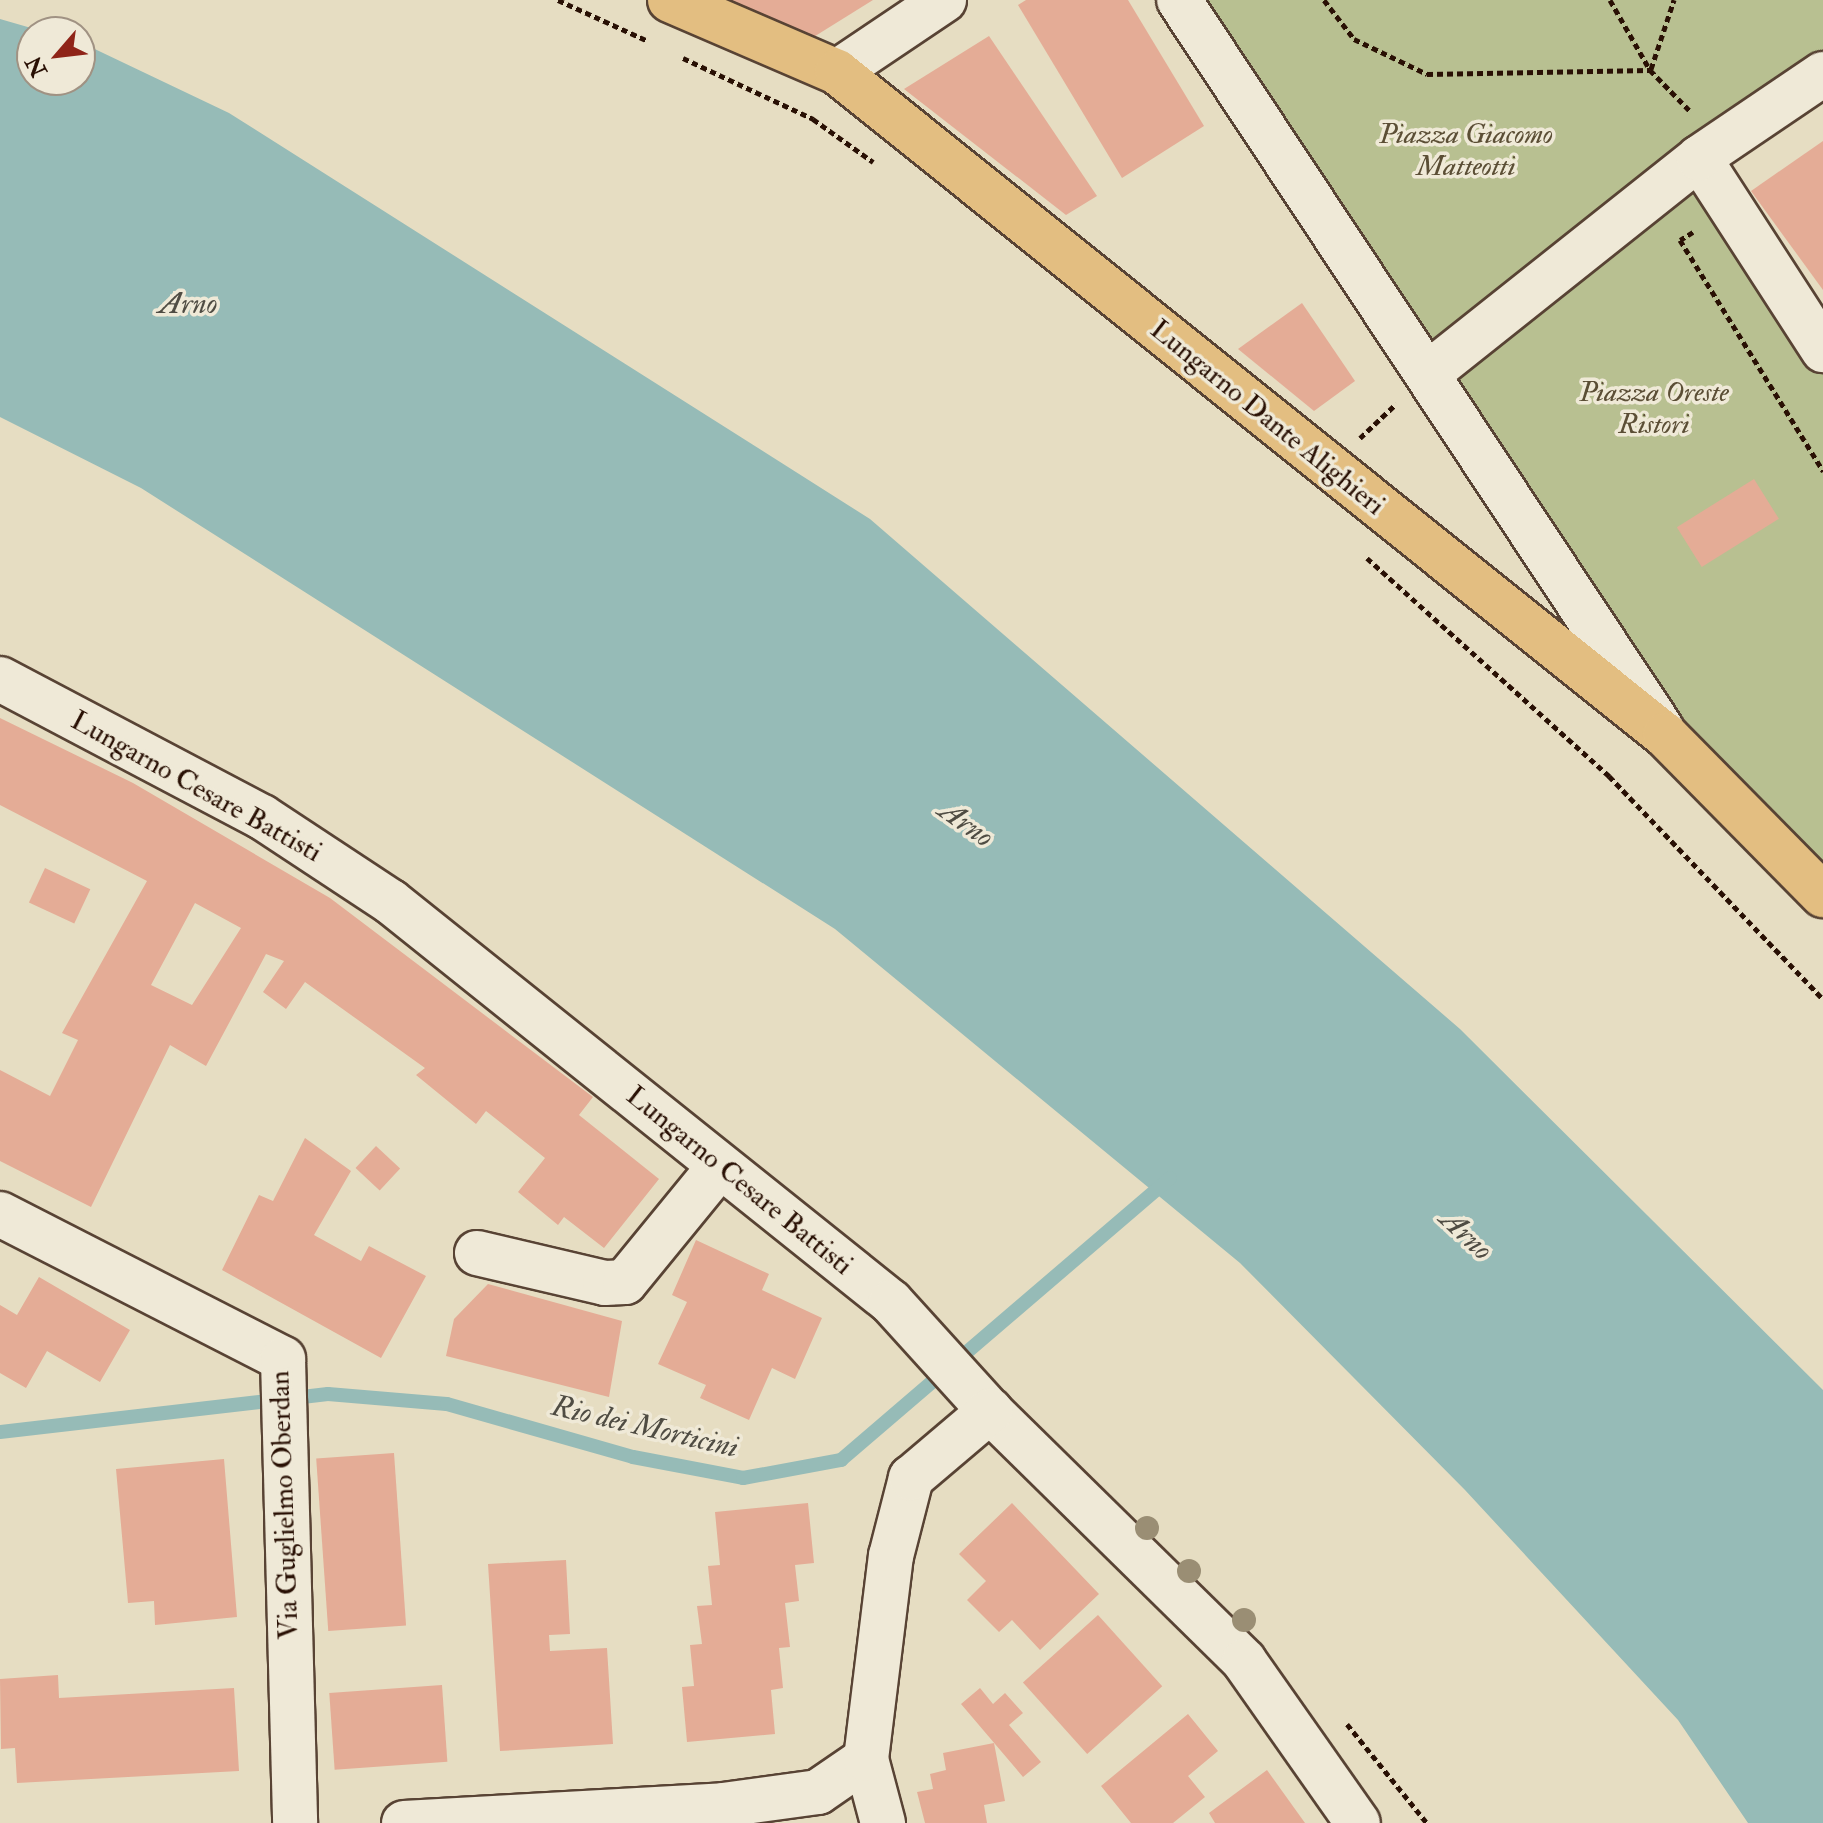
<!DOCTYPE html>
<html>
<head>
<meta charset="utf-8">
<style>
	body { margin:0 }
	#map { position:relative; width:1823px; height:1823px; overflow:hidden; background:#e6ddc2; font-family:"IM FELL Double Pica",serif }
	div>[style] { position:absolute }
	.green>* { inset:0; background:#b8c091 }
	.water>* { inset:0; background:#96bbb7 }
	.stream>* { height:14px; margin:-7px; padding:0 7px; transform-origin:7px; border-radius:7px; background:#96bbb7 }
	.building>* { inset:0; background:#e4ac96; transform-origin:0 0 }
	.path>* { height:5px; margin-top:-2.5px; transform-origin:0; background:repeating-linear-gradient(90deg,#291004 0 6px,transparent 0 10px) }
	.roads { filter:drop-shadow(2px 0 #584334) drop-shadow(-2px 0 #584334) drop-shadow(0 2px #584334) drop-shadow(0 -2px #584334) }
	.street>* { height:44px; margin:-22px; padding:0 22px; transform-origin:22px; border-radius:22px; background:#efe9d7 }
	.primary>* { height:44px; margin:-22px; padding:0 22px; transform-origin:22px; border-radius:22px; background:#e3be81 }
	.trees>* { width:24px; height:24px; margin:-12px; border-radius:50%; background:#9a8e74 }
	span { translate:-50% -50%; white-space:nowrap; text-align:center; line-height:1.15; -webkit-text-stroke:7px #efe9d7; paint-order:stroke }
	.park-label { font-size:28px; color:#5b4e35; font-style:italic }
	.street-label { font-size:28px; color:#291004 }
	.water-label { font-size:30px; color:#4f4c43; font-style:italic }
	.north { position:absolute; left:16px; top:16px; width:80px; height:80px; box-sizing:border-box; background:#efe9d7; border:2px solid #a09283; border-radius:50%; rotate:242deg; font-size:22px; font-weight:700; line-height:32px; text-align:center; color:#291004 }
	.north::after { content:''; display:block; margin:auto; width:28px; height:36px; background:#8f2418; clip-path:polygon(50% 0,100% 100%,50% 72%,0 100%) }
</style>
</head>
<body>
<div id="map">
	<div class="green">
		<i style="clip-path:polygon(1179px 0,1823px 0,1823px 74px,1700px 158px,1823px 350px,1823px 895px,1665px 735px)"></i>
	</div>
	<div class="water">
		<i style="clip-path:polygon(0 19px,45px 32px,32px 32px,32px 80px,80px 80px,80px 42px,229px 113px,870px 519px,1460px 1029px,1823px 1390px,1823px 1823px,1748px 1823px,1678px 1720px,1465px 1490px,1240px 1263px,835px 929px,141px 488px,0 417px)"></i>
	</div>
	<div class="stream">
		<i style="left:0;top:1432px;width:330px;rotate:-6.6deg"></i>
		<i style="left:328px;top:1394px;width:119px;rotate:4.8deg"></i>
		<i style="left:447px;top:1404px;width:193px;rotate:15.9deg"></i>
		<i style="left:633px;top:1457px;width:112px;rotate:10.8deg"></i>
		<i style="left:743px;top:1478px;width:100px;rotate:-10.4deg"></i>
		<i style="left:841px;top:1460px;width:433px;rotate:-40.6deg"></i>
	</div>
	<div class="building">
		<i style="clip-path:polygon(713px 0,873px 0,804px 43px)"></i>
		<i style="clip-path:polygon(1026px 0,1128px 0,1204px 126px,1122px 178px,1018px 5px)"></i>
		<i style="clip-path:polygon(989px 36px,1097px 196px,1066px 215px,904px 89px)"></i>
		<i style="clip-path:polygon(1823px 141px,1823px 290px,1751px 191px)"></i>
		<i style="clip-path:polygon(1302px 303px,1355px 381px,1314px 411px,1238px 349px)"></i>
		<i style="left:1754px;top:479px;width:47px;height:91px;rotate:58deg"></i>
		<i style="clip-path:polygon(evenodd,0 718px,133px 783px,330px 898px,593px 1097px,579px 1115px,659px 1179px,604px 1248px,564px 1217px,558px 1225px,518px 1192px,545px 1158px,486px 1111px,476px 1124px,416px 1075px,425px 1068px,305px 982px,286px 1009px,263px 992px,284px 961px,266px 954px,206px 1066px,170px 1045px,91px 1207px,0 1161px,0 1070px,50px 1096px,78px 1040px,62px 1033px,147px 881px,0 805px,0 718px,195px 903px,241px 928px,192px 1005px,151px 985px,195px 903px)"></i>
		<i style="left:45px;top:868px;width:50px;height:38px;rotate:25deg"></i>
		<i style="clip-path:polygon(305px 1138px,351px 1171px,314px 1235px,361px 1261px,369px 1246px,426px 1276px,381px 1358px,222px 1270px,259px 1195px,273px 1201px)"></i>
		<i style="left:376px;top:1146px;width:33px;height:30px;rotate:43deg"></i>
		<i style="clip-path:polygon(696px 1240px,769px 1274px,762px 1290px,822px 1318px,795px 1379px,772px 1368px,749px 1420px,700px 1398px,706px 1385px,658px 1364px,687px 1302px,672px 1295px)"></i>
		<i style="clip-path:polygon(39px 1277px,130px 1330px,100px 1382px,47px 1351px,26px 1388px,0 1373px,0 1305px,17px 1315px)"></i>
		<i style="clip-path:polygon(488px 1284px,622px 1321px,609px 1397px,446px 1356px,454px 1319px)"></i>
		<i style="left:394px;top:1453px;width:173px;height:78px;rotate:86deg"></i>
		<i style="clip-path:polygon(224px 1459px,237px 1617px,155px 1625px,154px 1601px,128px 1603px,116px 1469px)"></i>
		<i style="clip-path:polygon(808px 1503px,814px 1563px,795px 1565px,799px 1601px,785px 1603px,790px 1647px,779px 1648px,783px 1688px,771px 1690px,775px 1734px,687px 1742px,682px 1687px,694px 1686px,690px 1645px,702px 1644px,697px 1606px,712px 1605px,708px 1566px,720px 1565px,715px 1512px)"></i>
		<i style="clip-path:polygon(1012px 1503px,1099px 1594px,1040px 1650px,1012px 1620px,999px 1632px,967px 1600px,986px 1581px,959px 1554px)"></i>
		<i style="clip-path:polygon(566px 1560px,570px 1634px,549px 1635px,550px 1651px,607px 1648px,613px 1744px,500px 1751px,488px 1564px)"></i>
		<i style="left:1098px;top:1615px;width:96px;height:101px;rotate:48deg"></i>
		<i style="clip-path:polygon(58px 1675px,59px 1698px,234px 1688px,239px 1771px,17px 1783px,15px 1748px,1px 1749px,0 1679px)"></i>
		<i style="left:442px;top:1685px;width:77px;height:113px;rotate:86deg"></i>
		<i style="clip-path:polygon(980px 1688px,993px 1704px,1005px 1693px,1023px 1713px,1009px 1725px,1041px 1762px,1023px 1777px,961px 1704px)"></i>
		<i style="clip-path:polygon(1188px 1714px,1218px 1751px,1188px 1776px,1205px 1797px,1173px 1823px,1131px 1823px,1101px 1786px)"></i>
		<i style="clip-path:polygon(994px 1743px,1005px 1801px,984px 1805px,987px 1823px,925px 1823px,917px 1792px,933px 1789px,930px 1774px,946px 1770px,943px 1753px)"></i>
		<i style="clip-path:polygon(1267px 1770px,1305px 1823px,1215px 1823px,1209px 1813px)"></i>
	</div>
	<div class="path">
		<i style="left:558px;top:0;width:99px;rotate:24.5deg"></i>
		<i style="left:1324px;top:0;width:49px;rotate:52.4deg"></i>
		<i style="left:1354px;top:39px;width:81px;rotate:25.6deg"></i>
		<i style="left:1427px;top:74px;width:223px;rotate:-1deg"></i>
		<i style="left:1650px;top:70px;width:59px;rotate:45.7deg"></i>
		<i style="left:1610px;top:0;width:81px;rotate:60.3deg"></i>
		<i style="left:683px;top:58px;width:144px;rotate:25.1deg"></i>
		<i style="left:813px;top:119px;width:74px;rotate:35.6deg"></i>
		<i style="left:1651px;top:69px;width:73px;rotate:-71.6deg"></i>
		<i style="left:1693px;top:232px;width:15px;rotate:148deg"></i>
		<i style="left:1680px;top:240px;width:272px;rotate:58.2deg"></i>
		<i style="left:1360px;top:438px;width:50px;rotate:-43.4deg"></i>
		<i style="left:1367px;top:558px;width:326px;rotate:42deg"></i>
		<i style="left:1609px;top:776px;width:309px;rotate:46.2deg"></i>
		<i style="left:1347px;top:1724px;width:127px;rotate:51.1deg"></i>
	</div>
	<div class="roads">
		<div class="street">
			<i style="left:1179px;top:0;width:873px;rotate:56.49deg"></i>
			<i style="left:837px;top:72px;width:129px;rotate:-33.9deg"></i>
			<i style="left:1699px;top:158px;width:229px;rotate:57.1deg"></i>
			<i style="left:1430px;top:372px;width:344px;rotate:-38.5deg"></i>
			<i style="left:1699px;top:158px;width:150px;rotate:-34.1deg"></i>
			<i style="left:0;top:679px;width:296px;rotate:27.8deg"></i>
			<i style="left:262px;top:817px;width:154px;rotate:33.4deg"></i>
			<i style="left:391px;top:902px;width:640px;rotate:38.66deg"></i>
			<i style="left:891px;top:1302px;width:147px;rotate:47.8deg"></i>
			<i style="left:990px;top:1411px;width:356px;rotate:44.5deg"></i>
			<i style="left:1244px;top:1661px;width:198px;rotate:54.9deg"></i>
			<i style="left:0;top:1214px;width:318px;rotate:27.1deg"></i>
			<i style="left:283px;top:1359px;width:464px;rotate:88.5deg"></i>
			<i style="left:477px;top:1253px;width:131px;rotate:13.2deg"></i>
			<i style="left:605px;top:1283px;width:20px;rotate:-3deg"></i>
			<i style="left:625px;top:1282px;width:150px;rotate:-50.7deg"></i>
			<i style="left:404px;top:1823px;width:320px;rotate:-3.2deg"></i>
			<i style="left:723px;top:1805px;width:96px;rotate:-7.8deg"></i>
			<i style="left:818px;top:1792px;width:58px;rotate:-34.5deg"></i>
			<i style="left:883px;top:1823px;width:66px;rotate:-104.9deg"></i>
			<i style="left:866px;top:1759px;width:205px;rotate:-83deg"></i>
			<i style="left:891px;top:1556px;width:81px;rotate:-75.6deg"></i>
			<i style="left:911px;top:1478px;width:104px;rotate:-40.3deg"></i>
		</div>
		<div class="primary">
			<i style="left:670px;top:0;width:182px;rotate:23.3deg"></i>
			<i style="left:837px;top:72px;width:1061px;rotate:38.69deg"></i>
			<i style="left:1665px;top:735px;width:225px;rotate:45.4deg"></i>
		</div>
	</div>
	<div class="trees">
		<i style="left:1147px;top:1528px"></i>
		<i style="left:1189px;top:1571px"></i>
		<i style="left:1244px;top:1620px"></i>
	</div>
	<div class="park-label">
		<span style="left:1466px;top:151px">Piazza Giacomo<br>Matteotti</span>
		<span style="left:1654px;top:409px">Piazza Oreste<br>Ristori</span>
	</div>
	<div class="street-label">
		<span style="left:1267px;top:418px;rotate:39deg">Lungarno Dante Alighieri</span>
		<span style="left:196px;top:787px;rotate:29deg">Lungarno Cesare Battisti</span>
		<span style="left:739px;top:1181px;rotate:39deg">Lungarno Cesare Battisti</span>
		<span style="left:285px;top:1505px;rotate:-92deg">Via Guglielmo Oberdan</span>
	</div>
	<div class="water-label">
		<span style="left:188px;top:304px">Arno</span>
		<span style="left:966px;top:824px;rotate:35deg">Arno</span>
		<span style="left:1466px;top:1235px;rotate:43deg">Arno</span>
		<span style="left:645px;top:1427px;rotate:13deg">Rio dei Morticini</span>
	</div>
	<div class="north">N</div>
</div>
</body>
</html>
